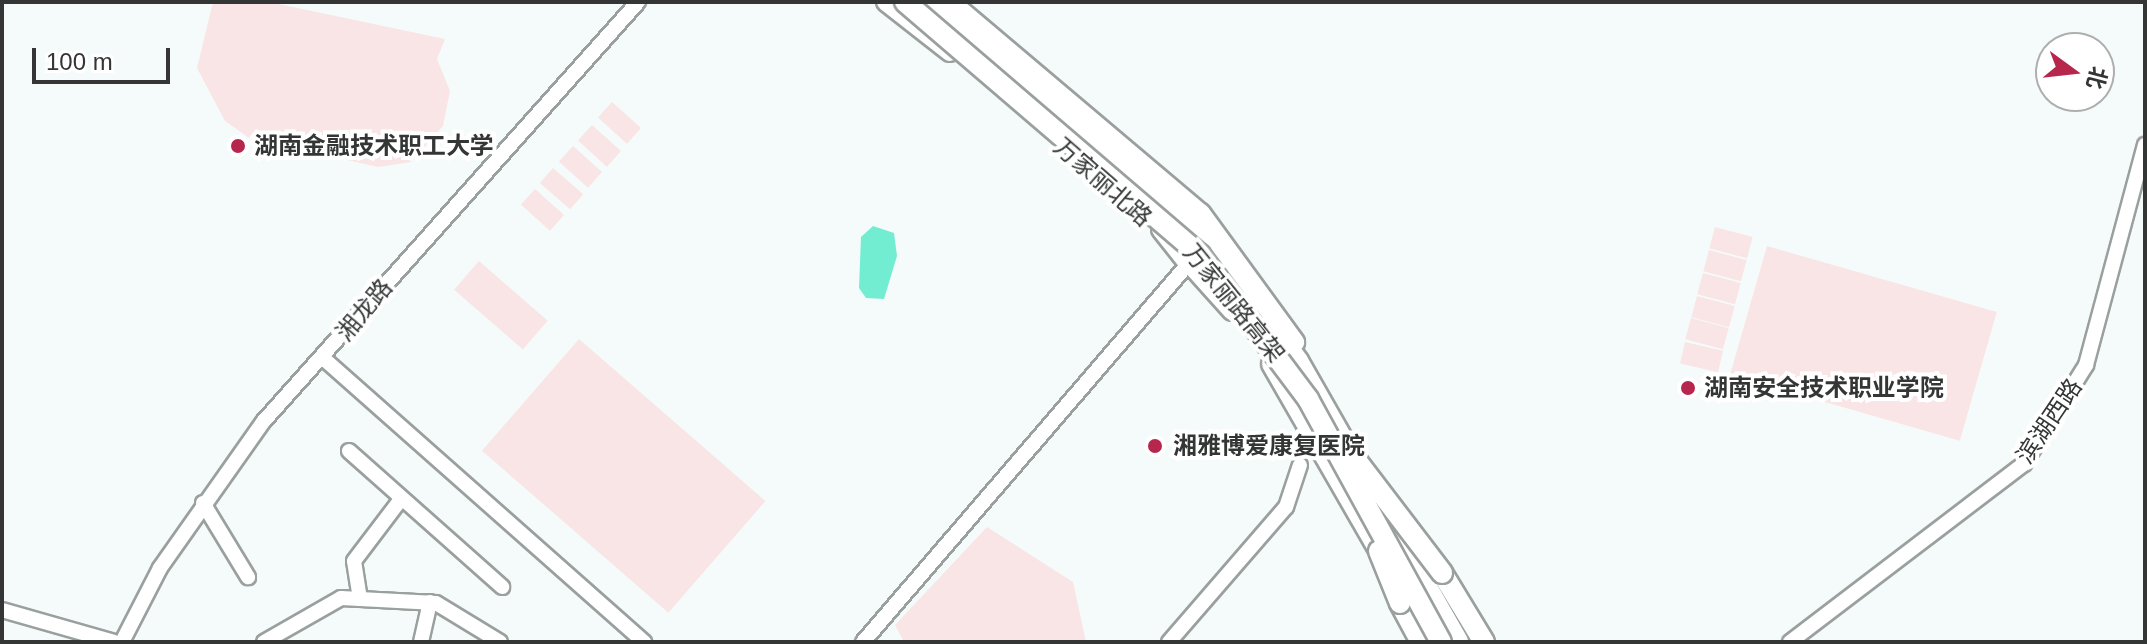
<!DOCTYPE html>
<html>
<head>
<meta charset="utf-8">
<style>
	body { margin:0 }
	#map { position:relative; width:2147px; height:644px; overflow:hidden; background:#f5fbfa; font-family:Helvetica,"Noto Sans SC",sans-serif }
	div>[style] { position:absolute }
	.green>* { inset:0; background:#f9e5e6; transform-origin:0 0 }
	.water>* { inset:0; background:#73edd2 }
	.roads { filter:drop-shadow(2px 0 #9aa09e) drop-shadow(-2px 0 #9aa09e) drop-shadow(0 2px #9aa09e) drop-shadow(0 -2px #9aa09e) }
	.minor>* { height:14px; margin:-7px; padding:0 7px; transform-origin:7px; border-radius:7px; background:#fff }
	.major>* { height:18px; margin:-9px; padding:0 9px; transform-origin:9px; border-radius:9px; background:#fff }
	.highway>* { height:20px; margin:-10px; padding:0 10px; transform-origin:10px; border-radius:10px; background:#fff }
	.bridges { filter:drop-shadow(2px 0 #9aa09e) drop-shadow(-2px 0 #9aa09e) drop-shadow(0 2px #9aa09e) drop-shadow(0 -2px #9aa09e) }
	.highway-bridge>* { height:20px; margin:-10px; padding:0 10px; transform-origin:10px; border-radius:10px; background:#fff }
	.dots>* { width:22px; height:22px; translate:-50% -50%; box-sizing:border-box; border:4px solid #fff; border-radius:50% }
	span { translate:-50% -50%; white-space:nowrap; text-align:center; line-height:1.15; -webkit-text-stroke:8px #fff; paint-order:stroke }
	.poi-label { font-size:24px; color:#333635; font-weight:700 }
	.left { translate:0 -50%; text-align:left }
	.street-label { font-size:24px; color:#333635 }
	.frame { position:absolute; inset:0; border:4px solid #333635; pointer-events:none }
	.north { position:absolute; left:2035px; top:32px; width:80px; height:80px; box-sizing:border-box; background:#fff; border:2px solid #adafae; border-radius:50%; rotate:105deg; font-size:22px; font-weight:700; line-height:32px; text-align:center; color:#333635 }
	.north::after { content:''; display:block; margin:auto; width:28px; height:36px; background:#b7264d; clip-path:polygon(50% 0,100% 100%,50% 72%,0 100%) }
	.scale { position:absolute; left:32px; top:48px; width:138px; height:36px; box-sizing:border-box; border:4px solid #333635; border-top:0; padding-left:10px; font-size:24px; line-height:28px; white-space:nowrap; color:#333635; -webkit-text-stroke:6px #fff; paint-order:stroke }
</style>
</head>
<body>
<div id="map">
	<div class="green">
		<i style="clip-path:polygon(213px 2px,269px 2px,445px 39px,437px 59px,450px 91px,443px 126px,411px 162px,378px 167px,248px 137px,225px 121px,197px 68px)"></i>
		<i style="left:612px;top:102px;width:39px;height:21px;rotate:42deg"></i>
		<i style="left:592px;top:125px;width:39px;height:21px;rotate:42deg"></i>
		<i style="left:573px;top:146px;width:39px;height:21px;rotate:42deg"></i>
		<i style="left:553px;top:168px;width:40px;height:20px;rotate:41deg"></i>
		<i style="left:535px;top:189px;width:39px;height:21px;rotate:42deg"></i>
		<i style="left:1715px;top:227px;width:39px;height:22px;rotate:15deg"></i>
		<i style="left:1767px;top:246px;width:239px;height:134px;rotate:16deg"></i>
		<i style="left:1709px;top:250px;width:39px;height:22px;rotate:15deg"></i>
		<i style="left:479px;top:261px;width:91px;height:38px;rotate:41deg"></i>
		<i style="left:1703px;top:273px;width:39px;height:22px;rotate:15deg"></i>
		<i style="left:1697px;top:296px;width:39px;height:22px;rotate:15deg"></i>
		<i style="left:1691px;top:318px;width:39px;height:22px;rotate:15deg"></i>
		<i style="left:579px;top:339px;width:247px;height:148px;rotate:41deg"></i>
		<i style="left:1685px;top:342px;width:39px;height:22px;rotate:13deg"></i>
		<i style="clip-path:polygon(987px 527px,1073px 582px,1086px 642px,904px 642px,895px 625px)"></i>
	</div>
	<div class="water">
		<i style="clip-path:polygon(873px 226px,894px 233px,897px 256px,884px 299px,866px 298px,859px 288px,861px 237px)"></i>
	</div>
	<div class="roads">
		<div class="minor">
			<i style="left:323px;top:358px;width:429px;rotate:41.5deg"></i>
			<i style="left:349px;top:451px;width:205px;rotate:41.6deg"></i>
			<i style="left:203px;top:503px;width:87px;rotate:58.7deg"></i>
			<i style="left:360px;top:599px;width:38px;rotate:-99deg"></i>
			<i style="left:354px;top:561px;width:78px;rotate:-52.8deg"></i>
			<i style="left:2px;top:610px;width:116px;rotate:15.9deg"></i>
			<i style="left:122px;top:642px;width:83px;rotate:-62.8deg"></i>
			<i style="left:160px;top:568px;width:179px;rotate:-54.8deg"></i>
			<i style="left:263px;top:422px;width:563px;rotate:-48.24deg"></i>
			<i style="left:264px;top:642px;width:89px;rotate:-29.7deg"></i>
			<i style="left:341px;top:598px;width:95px;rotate:3deg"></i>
			<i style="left:436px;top:603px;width:75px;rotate:31.4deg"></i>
			<i style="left:421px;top:642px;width:41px;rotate:-77.3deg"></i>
			<i style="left:863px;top:642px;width:500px;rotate:-49.3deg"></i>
			<i style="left:1169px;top:642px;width:179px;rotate:-49.1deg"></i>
			<i style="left:1286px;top:507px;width:44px;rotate:-71.6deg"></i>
			<i style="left:1790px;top:642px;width:294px;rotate:-37.3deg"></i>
			<i style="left:2024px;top:464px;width:117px;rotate:-57.9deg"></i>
			<i style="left:2086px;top:365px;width:228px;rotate:-75deg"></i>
		</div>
		<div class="major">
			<i style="left:886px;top:2px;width:81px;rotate:38deg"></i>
			<i style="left:951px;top:2px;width:327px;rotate:40.2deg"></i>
			<i style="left:1201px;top:213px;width:160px;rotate:53.9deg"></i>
			<i style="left:1180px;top:253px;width:78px;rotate:48.1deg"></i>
			<i style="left:1271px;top:364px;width:231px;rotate:60.1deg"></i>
		</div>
		<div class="highway">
			<i style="left:927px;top:2px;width:382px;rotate:40.4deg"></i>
			<i style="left:1218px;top:250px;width:137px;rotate:54.2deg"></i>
			<i style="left:1298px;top:361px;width:323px;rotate:60.3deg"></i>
			<i style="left:1162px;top:229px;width:43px;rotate:51.5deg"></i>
			<i style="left:1442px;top:573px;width:81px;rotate:58.7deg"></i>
			<i style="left:1400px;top:603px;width:44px;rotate:61.7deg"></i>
		</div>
	</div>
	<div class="bridges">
		<div class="highway-bridge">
			<i style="left:905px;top:2px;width:389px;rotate:40.6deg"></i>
			<i style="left:1200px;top:255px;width:180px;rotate:53.1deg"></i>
			<i style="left:1308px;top:399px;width:277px;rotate:61.3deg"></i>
			<i style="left:1353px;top:456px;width:147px;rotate:52.7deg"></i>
			<i style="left:1379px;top:551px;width:56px;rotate:68deg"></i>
		</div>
	</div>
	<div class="dots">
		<i style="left:238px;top:146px;background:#b7264d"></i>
		<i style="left:1688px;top:388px;background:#b7264d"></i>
		<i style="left:1155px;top:446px;background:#b7264d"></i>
	</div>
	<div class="poi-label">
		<span class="left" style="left:254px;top:146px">湖南金融技术职工大学</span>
		<span class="left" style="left:1704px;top:388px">湖南安全技术职业学院</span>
		<span class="left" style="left:1173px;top:446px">湘雅博爱康复医院</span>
	</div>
	<div class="street-label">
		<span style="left:1103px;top:182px;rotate:41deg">万家丽北路</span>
		<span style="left:1234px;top:303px;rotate:51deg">万家丽路高架</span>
		<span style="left:364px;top:310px;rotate:-50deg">湘龙路</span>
		<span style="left:2049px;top:421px;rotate:-56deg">滨湖西路</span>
	</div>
	<div class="frame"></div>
	<div class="north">北</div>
	<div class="scale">100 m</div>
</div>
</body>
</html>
